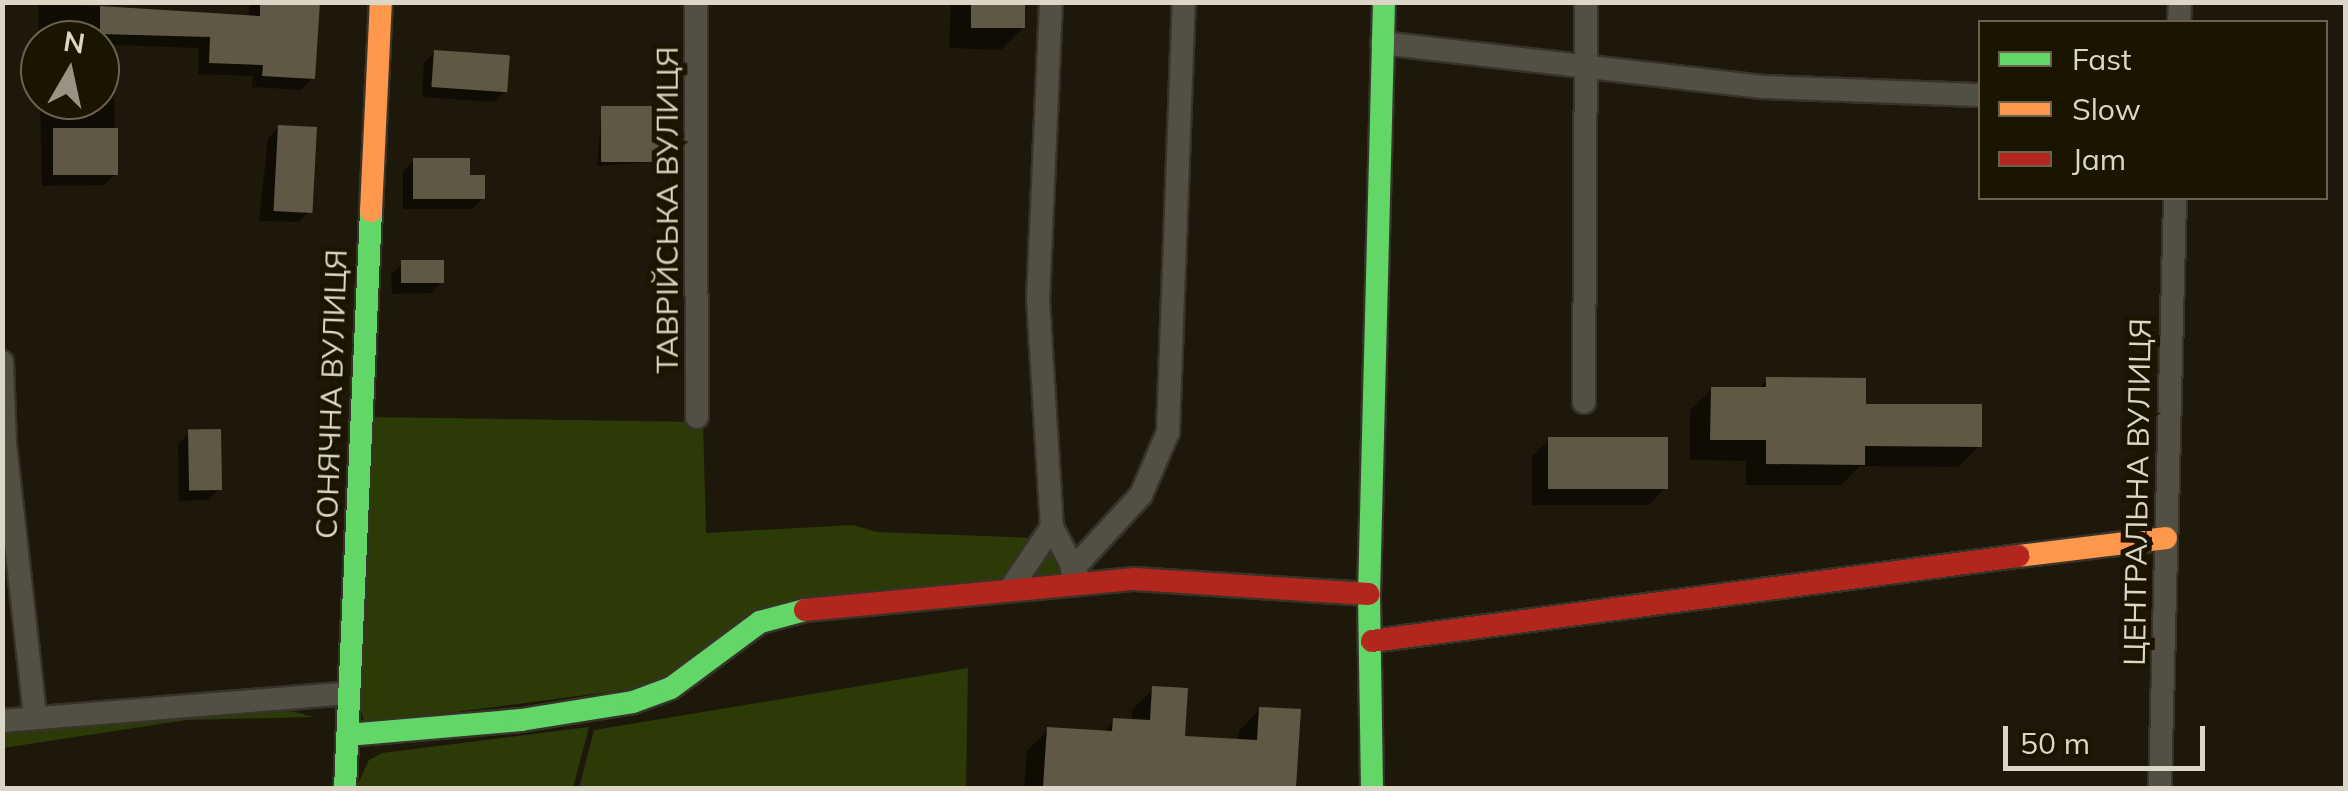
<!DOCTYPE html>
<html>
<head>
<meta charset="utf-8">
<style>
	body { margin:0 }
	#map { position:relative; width:2348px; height:791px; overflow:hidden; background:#1d1809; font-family:Mulish,sans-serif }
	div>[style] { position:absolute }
	.green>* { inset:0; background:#2b3a06 }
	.shadow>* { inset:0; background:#0007 }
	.building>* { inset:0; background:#5f5844; transform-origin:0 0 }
	.roads { filter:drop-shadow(2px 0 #363329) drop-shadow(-2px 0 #363329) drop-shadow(0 2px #363329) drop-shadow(0 -2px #363329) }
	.street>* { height:22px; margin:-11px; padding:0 11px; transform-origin:11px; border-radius:11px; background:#524f43 }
	.fast>* { height:22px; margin:-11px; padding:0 11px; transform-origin:11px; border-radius:11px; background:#63d668 }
	.slow>* { height:22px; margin:-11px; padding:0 11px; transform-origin:11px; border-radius:11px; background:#ff974d }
	.jam>* { height:22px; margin:-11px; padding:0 11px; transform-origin:11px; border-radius:11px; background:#b3261e }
	span { translate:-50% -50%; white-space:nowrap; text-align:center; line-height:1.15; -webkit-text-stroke:10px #1b1400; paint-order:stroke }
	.street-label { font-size:30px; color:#dbd6c5 }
	.frame { position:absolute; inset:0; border:5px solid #dbd6c5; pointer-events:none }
	.legend { position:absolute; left:1978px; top:20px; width:350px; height:180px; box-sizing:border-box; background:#1b1400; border:2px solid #68624f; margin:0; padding:12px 18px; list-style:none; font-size:30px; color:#dbd6c5 }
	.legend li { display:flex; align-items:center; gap:20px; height:50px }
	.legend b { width:50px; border:2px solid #68624f }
	.north { position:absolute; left:20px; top:20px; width:100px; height:100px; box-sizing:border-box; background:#1b1400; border:2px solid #68624f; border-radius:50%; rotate:9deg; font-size:28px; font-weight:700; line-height:40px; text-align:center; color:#dbd6c5 }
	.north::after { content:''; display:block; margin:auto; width:35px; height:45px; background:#989483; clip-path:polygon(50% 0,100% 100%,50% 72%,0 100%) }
	.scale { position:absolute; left:2003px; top:726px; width:202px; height:45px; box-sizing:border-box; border:5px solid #dbd6c5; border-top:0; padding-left:12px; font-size:30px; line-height:35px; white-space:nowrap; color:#dbd6c5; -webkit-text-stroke:8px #1b1400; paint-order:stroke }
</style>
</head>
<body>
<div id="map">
	<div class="green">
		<i style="clip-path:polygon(369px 417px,703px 422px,706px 533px,853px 525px,877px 532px,1062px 539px,1069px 574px,783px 609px,670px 684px,365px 724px,359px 705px)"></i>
		<i style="clip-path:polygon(968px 668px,966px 788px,579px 788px,594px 730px)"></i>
		<i style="clip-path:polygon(283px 709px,314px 717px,187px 720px,3px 748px,2px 727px)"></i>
		<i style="clip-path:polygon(589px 727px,573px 788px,356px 788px,369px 760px,382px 753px)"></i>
	</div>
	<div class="shadow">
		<i style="clip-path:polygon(38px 2px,249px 18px,249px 2px,315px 2px,313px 78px,301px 90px,252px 87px,253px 76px,198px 74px,199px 48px,113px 45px,116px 174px,104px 185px,42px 186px,40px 100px,100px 100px,100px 40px,40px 40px,40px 90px)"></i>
		<i style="clip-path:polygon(951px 2px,1023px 2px,1022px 29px,1001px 50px,949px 48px)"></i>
		<i style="clip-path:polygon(435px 52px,505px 91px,494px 102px,422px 97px,424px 63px)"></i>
		<i style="clip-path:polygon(602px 109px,664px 161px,597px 166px)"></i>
		<i style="clip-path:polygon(279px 127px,310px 211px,299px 222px,259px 221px,268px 138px)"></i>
		<i style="clip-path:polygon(414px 160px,467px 178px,483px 198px,472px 209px,403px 209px,403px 171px)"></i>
		<i style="clip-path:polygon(402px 264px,442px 282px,431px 293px,392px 294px,391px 275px)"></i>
		<i style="clip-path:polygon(1768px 380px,1863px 406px,1979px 446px,1958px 467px,1860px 466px,1841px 485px,1746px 485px,1746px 461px,1690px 460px,1690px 410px,1712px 389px,1758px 389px)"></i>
		<i style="clip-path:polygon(189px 433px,219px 489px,208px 500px,179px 501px,178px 444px)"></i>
		<i style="clip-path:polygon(1549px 440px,1665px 488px,1649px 505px,1532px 505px,1532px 456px)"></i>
		<i style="clip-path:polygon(1153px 689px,1183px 738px,1238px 742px,1239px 731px,1260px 709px,1298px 712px,1294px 788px,1024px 788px,1027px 751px,1048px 730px,1102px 733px,1114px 721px,1132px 722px,1132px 710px)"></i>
	</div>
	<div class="building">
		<i style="clip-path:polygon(260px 2px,320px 2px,315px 79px,262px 76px,263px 65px,209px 63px,210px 37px,100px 34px,100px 6px,260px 16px)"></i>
		<i style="left:971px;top:2px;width:54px;height:26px"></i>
		<i style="left:434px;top:50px;width:76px;height:37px;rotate:4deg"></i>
		<i style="left:601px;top:106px;width:65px;height:56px"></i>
		<i style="left:278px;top:125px;width:39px;height:86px;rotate:3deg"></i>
		<i style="left:53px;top:128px;width:65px;height:47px"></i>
		<i style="clip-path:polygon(413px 158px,470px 158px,470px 175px,485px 175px,485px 199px,413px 199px)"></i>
		<i style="left:444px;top:260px;width:23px;height:43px;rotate:90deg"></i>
		<i style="clip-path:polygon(1766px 377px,1866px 378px,1866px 404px,1982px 404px,1982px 447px,1865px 446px,1865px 465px,1766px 464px,1766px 440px,1710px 440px,1711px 387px,1766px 387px)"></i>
		<i style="left:221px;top:429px;width:61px;height:33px;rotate:89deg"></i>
		<i style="left:1548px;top:437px;width:120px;height:52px"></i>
		<i style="clip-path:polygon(1152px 686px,1188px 688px,1185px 736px,1257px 740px,1259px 707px,1301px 709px,1296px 788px,1043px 787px,1047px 727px,1112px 731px,1113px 718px,1150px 720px)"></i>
	</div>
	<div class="roads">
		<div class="street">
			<i style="left:696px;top:2px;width:415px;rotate:89.9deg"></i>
			<i style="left:1051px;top:2px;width:297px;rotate:92.5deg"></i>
			<i style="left:1038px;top:299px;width:228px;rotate:86.5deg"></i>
			<i style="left:1052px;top:527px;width:61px;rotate:62.6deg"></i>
			<i style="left:2179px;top:22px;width:20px;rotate:-87deg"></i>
			<i style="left:1382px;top:43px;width:383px;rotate:6.6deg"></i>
			<i style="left:1762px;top:87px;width:218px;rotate:2.1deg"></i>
			<i style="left:2px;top:362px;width:82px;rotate:87.9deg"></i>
			<i style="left:5px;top:444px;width:272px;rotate:83.7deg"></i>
			<i style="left:1584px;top:402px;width:400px;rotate:-89.7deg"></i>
			<i style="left:1072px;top:570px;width:102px;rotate:-47.4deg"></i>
			<i style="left:1141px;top:495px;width:69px;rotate:-66.8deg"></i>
			<i style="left:1168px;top:432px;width:430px;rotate:-87.9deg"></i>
			<i style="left:1011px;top:588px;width:73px;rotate:-56.1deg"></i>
			<i style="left:2px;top:721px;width:348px;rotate:-4.6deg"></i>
			<i style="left:2160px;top:788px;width:590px;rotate:-88.54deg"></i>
		</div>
		<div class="fast">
			<i style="left:347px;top:735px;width:175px;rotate:-4.9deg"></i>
			<i style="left:521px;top:720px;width:113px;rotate:-9.1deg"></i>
			<i style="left:633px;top:702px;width:40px;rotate:-20.2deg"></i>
			<i style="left:671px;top:688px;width:111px;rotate:-36.6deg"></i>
			<i style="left:760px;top:622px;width:47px;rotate:-14.9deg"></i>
			<i style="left:345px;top:788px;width:578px;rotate:-87.42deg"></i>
			<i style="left:1372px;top:788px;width:194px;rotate:-90.9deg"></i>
			<i style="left:1369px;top:594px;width:592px;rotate:-88.55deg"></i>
		</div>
		<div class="slow">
			<i style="left:371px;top:211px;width:209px;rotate:-87.3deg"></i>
			<i style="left:2018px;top:556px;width:149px;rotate:-6.9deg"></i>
		</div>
		<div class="jam">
			<i style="left:805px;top:610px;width:331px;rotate:-5.4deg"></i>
			<i style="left:1135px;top:579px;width:234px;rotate:3.7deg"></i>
			<i style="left:1372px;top:641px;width:652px;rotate:-7.5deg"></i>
		</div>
	</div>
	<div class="street-label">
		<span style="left:667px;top:210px;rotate:-90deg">ТАВРІЙСЬКА ВУЛИЦЯ</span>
		<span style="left:331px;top:394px;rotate:-88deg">СОНЯЧНА ВУЛИЦЯ</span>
		<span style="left:2137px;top:492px;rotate:-89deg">ЦЕНТРАЛЬНА ВУЛИЦЯ</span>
	</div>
	<div class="frame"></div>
	<ul class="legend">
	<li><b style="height:12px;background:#63d668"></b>Fast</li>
	<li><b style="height:12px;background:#ff974d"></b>Slow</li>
	<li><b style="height:12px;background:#b3261e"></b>Jam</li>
	</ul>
	<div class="north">N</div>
	<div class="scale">50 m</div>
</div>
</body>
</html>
